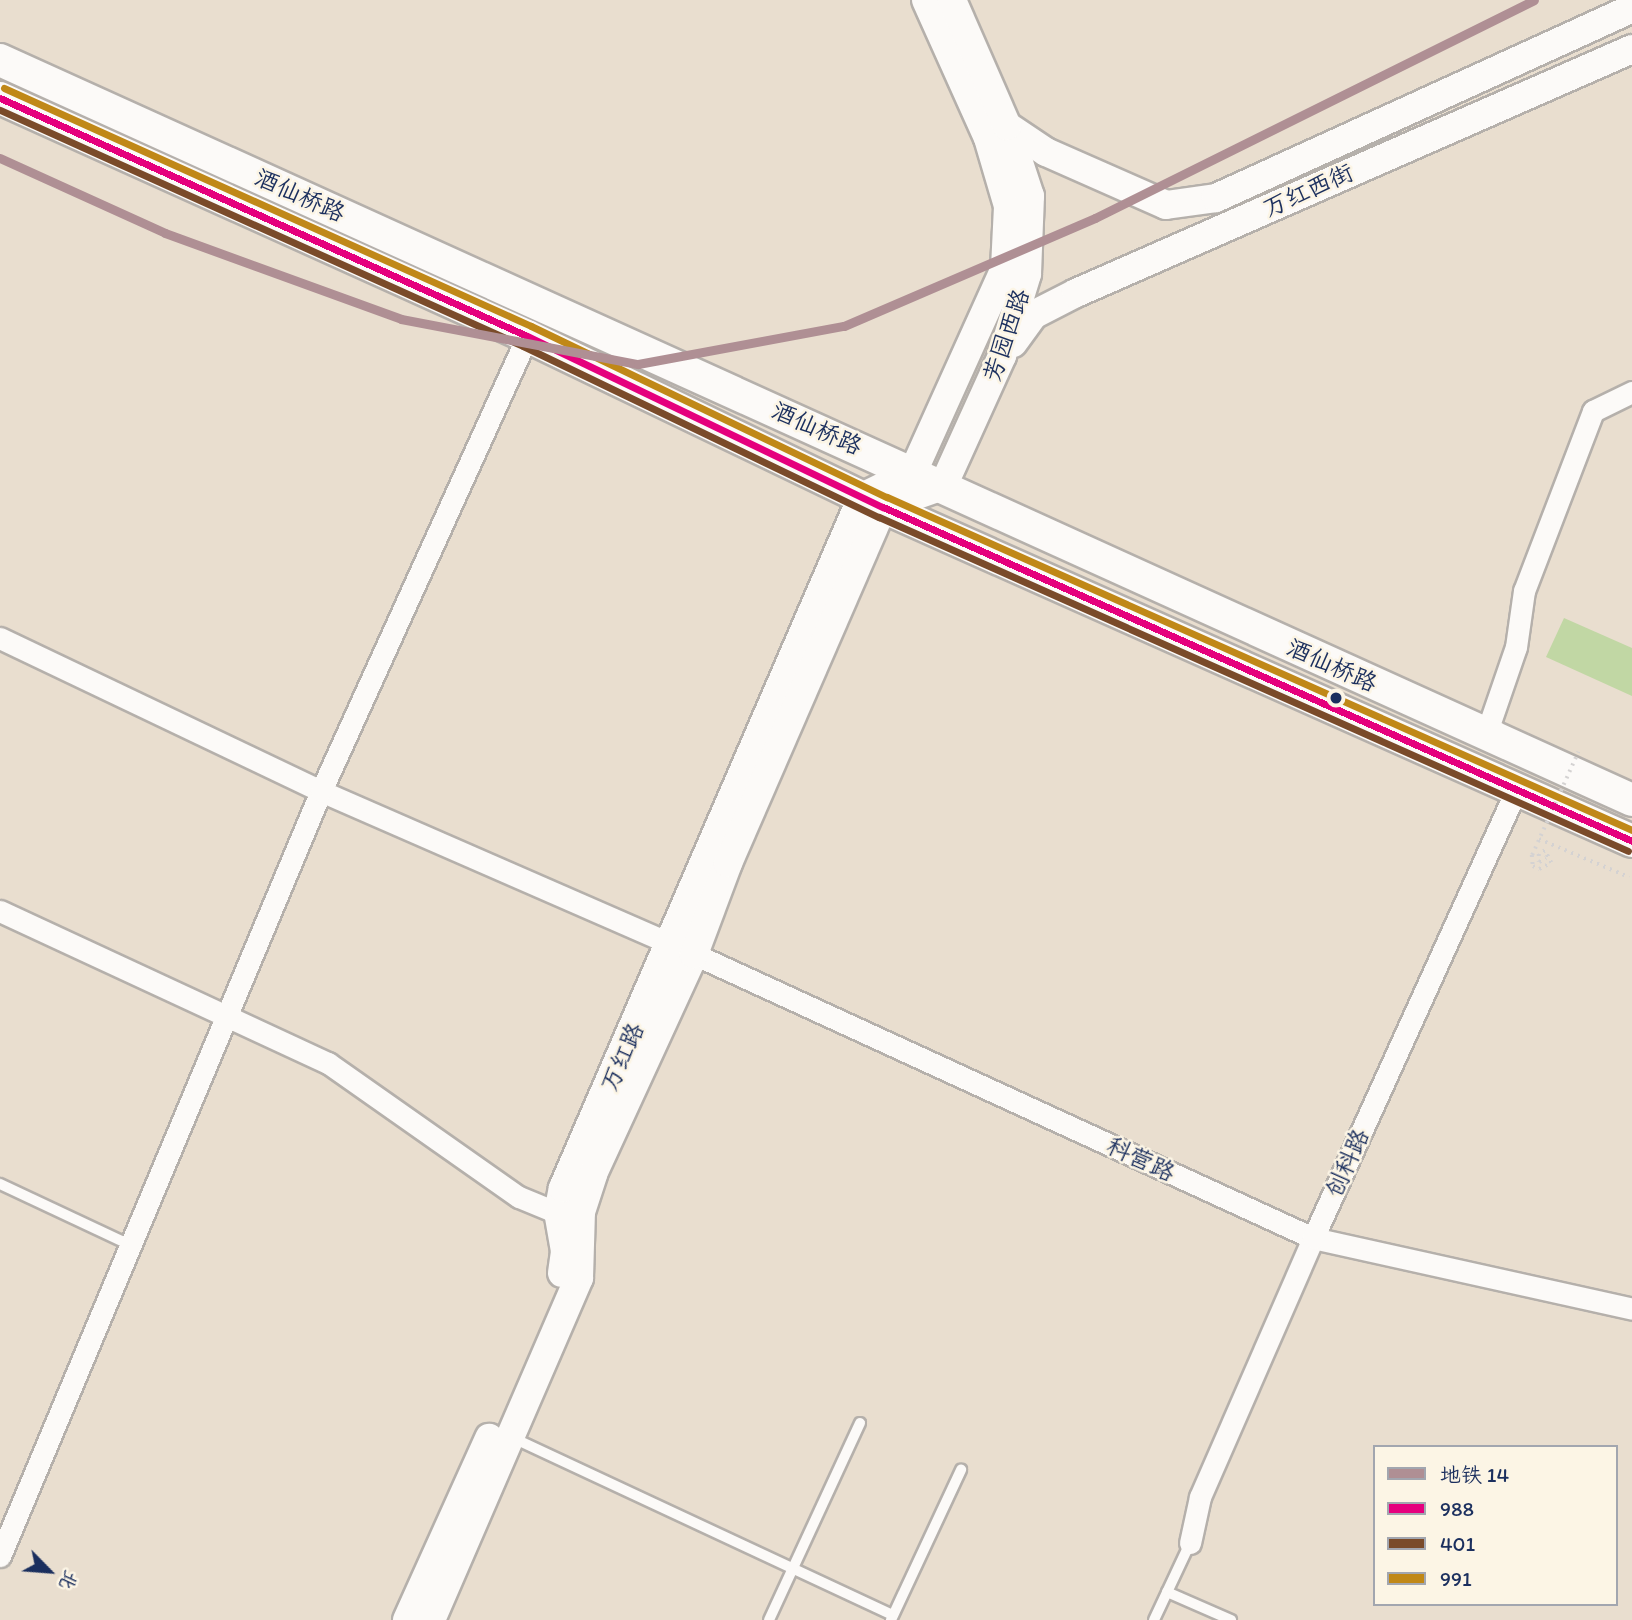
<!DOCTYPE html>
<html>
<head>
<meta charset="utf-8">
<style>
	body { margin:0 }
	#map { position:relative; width:1632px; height:1620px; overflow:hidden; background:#e9decf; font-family:Itim,"LXGW WenKai TC",sans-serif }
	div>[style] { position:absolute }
	.green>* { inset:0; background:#c1d7a4 }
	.path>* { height:3.5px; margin-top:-1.75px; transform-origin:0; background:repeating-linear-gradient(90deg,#d4d2d2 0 2px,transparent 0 7px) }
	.roads { filter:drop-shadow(2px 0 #b5b0ab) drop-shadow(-2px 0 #b5b0ab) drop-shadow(0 2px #b5b0ab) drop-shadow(0 -2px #b5b0ab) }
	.lane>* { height:10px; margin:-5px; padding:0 5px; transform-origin:5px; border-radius:5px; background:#fcfaf8 }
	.street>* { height:21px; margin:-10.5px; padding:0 10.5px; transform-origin:10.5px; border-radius:10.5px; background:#fcfaf8 }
	.secondary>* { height:28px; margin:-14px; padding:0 14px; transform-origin:14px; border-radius:14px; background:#fcfaf8 }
	.primary>* { height:32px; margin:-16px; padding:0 16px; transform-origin:16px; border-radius:16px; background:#fcfaf8 }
	.path-bridge>* { height:3.5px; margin-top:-1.75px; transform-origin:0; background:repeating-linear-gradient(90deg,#d4d2d2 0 2px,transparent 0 7px) }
	.bus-1>* { height:7px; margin:-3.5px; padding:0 3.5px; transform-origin:3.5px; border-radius:3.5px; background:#e5007d }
	.bus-2>* { height:7px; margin:-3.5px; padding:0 3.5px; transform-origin:3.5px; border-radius:3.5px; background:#7a4b2a }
	.bus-3>* { height:7px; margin:-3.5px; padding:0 3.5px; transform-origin:3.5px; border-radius:3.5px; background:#c08818 }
	.metro-1>* { height:9px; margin:-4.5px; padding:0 4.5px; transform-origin:4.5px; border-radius:4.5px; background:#af8f94 }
	.dots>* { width:19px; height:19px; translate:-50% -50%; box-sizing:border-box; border:4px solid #fcf5e5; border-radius:50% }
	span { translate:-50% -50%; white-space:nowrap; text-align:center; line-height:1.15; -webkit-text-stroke:5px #fcf5e5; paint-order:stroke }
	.street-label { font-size:24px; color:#1b2f5e }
	.legend { position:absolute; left:1373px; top:1445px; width:245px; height:161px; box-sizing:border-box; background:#fcf5e5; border:2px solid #a2a6af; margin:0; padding:9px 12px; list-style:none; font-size:21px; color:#1b2f5e }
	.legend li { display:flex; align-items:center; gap:14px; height:35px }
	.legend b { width:35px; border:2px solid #a2a6af }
	.north { position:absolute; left:14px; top:1536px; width:70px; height:70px; -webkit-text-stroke:5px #fcf5e5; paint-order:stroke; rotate:115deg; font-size:19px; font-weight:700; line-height:28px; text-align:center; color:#1b2f5e }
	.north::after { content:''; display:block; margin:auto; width:24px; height:32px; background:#1b2f5e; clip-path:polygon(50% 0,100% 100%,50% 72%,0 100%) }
</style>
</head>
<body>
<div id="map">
	<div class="green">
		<i style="clip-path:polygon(1564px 618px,1632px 648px,1632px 696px,1546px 657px)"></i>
	</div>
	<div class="path">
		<i style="left:1539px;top:839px;width:98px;rotate:22.9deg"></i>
		<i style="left:1532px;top:855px;width:11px;rotate:85deg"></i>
		<i style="left:1533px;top:866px;width:7px;rotate:27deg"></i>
		<i style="left:1539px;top:869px;width:13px;rotate:-27deg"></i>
		<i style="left:1551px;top:863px;width:13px;rotate:-117deg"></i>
		<i style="left:1545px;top:851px;width:7px;rotate:153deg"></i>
		<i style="left:1539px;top:854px;width:8px;rotate:90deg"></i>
		<i style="left:1539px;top:862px;width:8px;rotate:-30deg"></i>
	</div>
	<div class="roads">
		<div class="lane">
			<i style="left:0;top:1184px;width:144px;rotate:25.1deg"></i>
			<i style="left:511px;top:1437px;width:421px;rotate:25deg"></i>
			<i style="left:1167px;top:1592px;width:70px;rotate:23.6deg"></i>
			<i style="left:769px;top:1620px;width:217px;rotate:-65.2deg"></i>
			<i style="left:891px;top:1620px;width:166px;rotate:-65deg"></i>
			<i style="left:1154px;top:1620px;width:85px;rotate:-64.9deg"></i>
		</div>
		<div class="street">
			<i style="left:0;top:638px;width:356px;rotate:25.5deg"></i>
			<i style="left:321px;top:791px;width:407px;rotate:23.6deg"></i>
			<i style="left:694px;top:954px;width:681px;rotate:24.65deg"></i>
			<i style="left:1313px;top:1238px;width:327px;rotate:12.5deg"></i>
			<i style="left:1486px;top:734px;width:92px;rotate:-71deg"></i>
			<i style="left:1516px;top:647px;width:57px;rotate:-81.9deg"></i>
			<i style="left:1524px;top:591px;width:193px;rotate:-69deg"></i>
			<i style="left:1593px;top:411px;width:43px;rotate:-26deg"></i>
			<i style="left:0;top:911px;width:362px;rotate:24.9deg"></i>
			<i style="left:328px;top:1063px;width:233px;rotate:35.1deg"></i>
			<i style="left:519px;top:1197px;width:42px;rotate:22.3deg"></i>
			<i style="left:1190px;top:1543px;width:47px;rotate:-77.7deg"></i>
			<i style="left:1200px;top:1497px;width:283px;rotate:-66.4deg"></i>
			<i style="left:1313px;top:1238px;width:494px;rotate:-65.6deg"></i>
			<i style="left:0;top:1556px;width:830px;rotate:-67.24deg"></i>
			<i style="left:321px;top:791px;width:499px;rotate:-65.6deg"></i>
		</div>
		<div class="secondary">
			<i style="left:1007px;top:126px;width:47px;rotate:33.7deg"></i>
			<i style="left:1046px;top:152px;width:131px;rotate:23.8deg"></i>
			<i style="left:1166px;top:205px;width:50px;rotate:-8deg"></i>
			<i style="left:1216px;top:198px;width:457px;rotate:-24.5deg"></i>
			<i style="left:1013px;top:343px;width:34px;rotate:-54deg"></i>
			<i style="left:1033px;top:315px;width:48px;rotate:-27.1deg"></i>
			<i style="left:1076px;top:293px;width:607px;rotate:-23.69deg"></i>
			<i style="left:562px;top:1273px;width:22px;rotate:-82deg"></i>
			<i style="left:565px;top:1251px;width:39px;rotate:-100deg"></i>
			<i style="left:558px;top:1213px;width:25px;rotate:-79deg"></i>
			<i style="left:563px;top:1188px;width:753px;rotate:-66.6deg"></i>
			<i style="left:862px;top:497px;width:57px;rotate:-26.1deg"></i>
			<i style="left:913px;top:472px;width:224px;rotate:-65.7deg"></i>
			<i style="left:1005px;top:268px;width:62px;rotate:-87.2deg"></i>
			<i style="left:1008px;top:206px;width:71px;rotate:-106.4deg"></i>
			<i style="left:988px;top:138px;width:151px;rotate:-114.2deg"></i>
			<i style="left:407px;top:1620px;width:200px;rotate:-65.7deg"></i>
			<i style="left:431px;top:1620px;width:373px;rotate:-66.6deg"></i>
			<i style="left:579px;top:1278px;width:66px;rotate:-88.3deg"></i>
			<i style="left:581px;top:1212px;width:40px;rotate:-72deg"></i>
			<i style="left:593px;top:1174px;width:242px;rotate:-65.3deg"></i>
			<i style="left:694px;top:954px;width:97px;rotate:-69.5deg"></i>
			<i style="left:728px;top:863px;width:388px;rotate:-66.5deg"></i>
			<i style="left:883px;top:507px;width:64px;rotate:-19.3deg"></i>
			<i style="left:943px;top:486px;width:143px;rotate:-65.6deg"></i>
			<i style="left:1002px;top:356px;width:86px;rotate:-73deg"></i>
			<i style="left:1027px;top:274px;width:78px;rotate:-87.8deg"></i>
			<i style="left:1030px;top:196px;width:74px;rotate:-108.2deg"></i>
			<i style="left:1007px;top:126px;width:137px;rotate:-113.6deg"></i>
		</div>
		<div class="primary">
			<i style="left:0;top:60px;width:1792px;rotate:24.39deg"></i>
			<i style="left:0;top:98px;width:578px;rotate:24.3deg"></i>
			<i style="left:527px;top:336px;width:395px;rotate:25.7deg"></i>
			<i style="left:883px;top:507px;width:820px;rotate:24.03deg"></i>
		</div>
	</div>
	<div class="path-bridge">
		<i style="left:1532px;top:855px;width:113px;rotate:-65.9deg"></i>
	</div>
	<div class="bus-1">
		<i style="left:0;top:98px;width:578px;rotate:24.3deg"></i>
		<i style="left:527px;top:336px;width:395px;rotate:25.7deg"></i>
		<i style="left:883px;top:507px;width:820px;rotate:24.03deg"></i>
	</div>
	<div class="bus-2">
		<i style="left:0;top:110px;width:574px;rotate:24.29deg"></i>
		<i style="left:523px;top:346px;width:395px;rotate:25.7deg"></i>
		<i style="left:879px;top:517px;width:820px;rotate:24.03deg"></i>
	</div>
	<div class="bus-3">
		<i style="left:4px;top:88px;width:578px;rotate:24.3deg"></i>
		<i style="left:531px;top:326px;width:395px;rotate:25.7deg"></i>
		<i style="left:887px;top:497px;width:816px;rotate:24.08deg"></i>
	</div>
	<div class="metro-1">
		<i style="left:0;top:158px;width:181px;rotate:24.4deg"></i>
		<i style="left:165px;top:233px;width:251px;rotate:20deg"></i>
		<i style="left:401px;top:319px;width:241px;rotate:10.8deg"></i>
		<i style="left:638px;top:364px;width:209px;rotate:-10.5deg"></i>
		<i style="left:844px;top:326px;width:273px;rotate:-23.3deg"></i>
		<i style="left:1095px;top:218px;width:490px;rotate:-26.4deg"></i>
	</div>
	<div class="dots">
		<i style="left:1336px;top:698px;background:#1b2f5e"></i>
	</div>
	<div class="street-label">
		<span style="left:1308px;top:190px;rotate:-24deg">万红西街</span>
		<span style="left:300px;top:195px;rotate:24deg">酒仙桥路</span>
		<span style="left:1006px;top:335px;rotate:-71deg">芳园西路</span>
		<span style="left:817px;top:428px;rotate:24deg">酒仙桥路</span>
		<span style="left:1332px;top:665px;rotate:24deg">酒仙桥路</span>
		<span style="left:622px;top:1057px;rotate:-66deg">万红路</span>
		<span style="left:1141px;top:1159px;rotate:25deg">科营路</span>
		<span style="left:1347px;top:1163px;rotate:-66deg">创科路</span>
	</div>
	<ul class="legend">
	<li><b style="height:9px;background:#af8f94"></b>地铁 14</li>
	<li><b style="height:9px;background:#e5007d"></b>988</li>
	<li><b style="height:9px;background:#7a4b2a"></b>401</li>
	<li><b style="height:9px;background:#c08818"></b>991</li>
	</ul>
	<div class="north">北</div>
</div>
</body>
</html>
